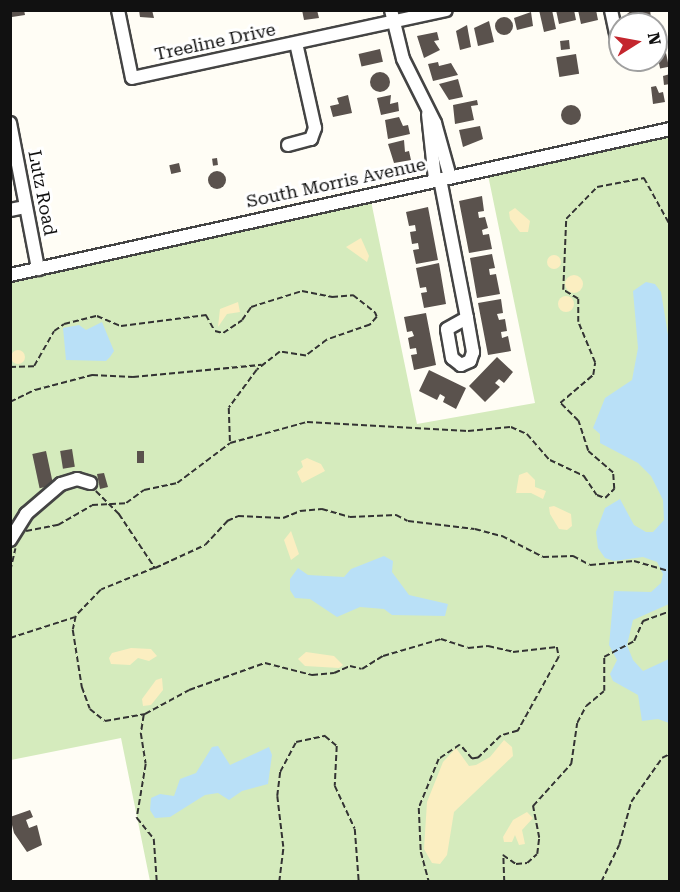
<!DOCTYPE html>
<html>
<head>
<meta charset="utf-8">
<style>
	body { margin:0 }
	#map { position:relative; width:680px; height:892px; overflow:hidden; background:#fffdf5; font-family:"Roboto Serif",serif }
	div>[style] { position:absolute }
	.green>* { inset:0; background:#d5ebbd }
	.sand>* { inset:0; background:#fbeec1 }
	.round { border-radius:50% }
	.water>* { inset:0; background:#b9e0f7 }
	.building>* { inset:0; background:#5a524d; transform-origin:0 0 }
	.path>* { height:1.5px; margin-top:-0.75px; transform-origin:0; background:repeating-linear-gradient(90deg,#333 0 6px,transparent 0 9px) }
	.roads { filter:drop-shadow(2px 0 #444) drop-shadow(-2px 0 #444) drop-shadow(0 2px #444) drop-shadow(0 -2px #444) }
	.minor>* { height:12px; margin:-6px; padding:0 6px; transform-origin:6px; border-radius:6px; background:#fff }
	span { translate:-50% -50%; white-space:nowrap; text-align:center; line-height:1.15; -webkit-text-stroke:6px #fff; paint-order:stroke }
	.street-label { font-size:18px; color:#111 }
	.frame { position:absolute; inset:0; border:12px solid #111; pointer-events:none }
	.north { position:absolute; left:608px; top:12px; width:60px; height:60px; box-sizing:border-box; background:#fff; border:2px solid #a0a0a0; border-radius:50%; rotate:79deg; font-size:16px; font-weight:700; line-height:24px; text-align:center; color:#111 }
	.north::after { content:''; display:block; margin:auto; width:21px; height:27px; background:#c4262e; clip-path:polygon(50% 0,100% 100%,50% 72%,0 100%) }
</style>
</head>
<body>
<div id="map">
	<div class="green">
		<i style="clip-path:polygon(669px 137px,669px 881px,150px 881px,121px 738px,11px 760px,10px 282px,371px 201px,417px 424px,535px 403px,488px 175px)"></i>
	</div>
	<div class="sand">
		<i style="clip-path:polygon(515px 208px,530px 221px,528px 232px,520px 232px,510px 219px,509px 212px)"></i>
		<i style="clip-path:polygon(361px 238px,369px 256px,367px 262px,346px 247px)"></i>
		<i class="round" style="left:547px;top:255px;width:14px;height:14px"></i>
		<i class="round" style="left:565px;top:275px;width:18px;height:18px"></i>
		<i class="round" style="left:558px;top:296px;width:16px;height:16px"></i>
		<i style="clip-path:polygon(238px 302px,240px 312px,227px 314px,218px 327px,220px 309px)"></i>
		<i class="round" style="left:11px;top:350px;width:14px;height:14px"></i>
		<i style="clip-path:polygon(307px 458px,321px 464px,325px 471px,302px 483px,297px 472px,303px 467px,301px 461px)"></i>
		<i style="clip-path:polygon(527px 472px,535px 480px,535px 487px,546px 491px,543px 499px,531px 493px,516px 493px,519px 475px)"></i>
		<i style="clip-path:polygon(554px 506px,571px 514px,572px 526px,567px 530px,559px 529px,550px 514px,549px 507px)"></i>
		<i style="clip-path:polygon(291px 531px,299px 554px,291px 560px,284px 540px)"></i>
		<i style="clip-path:polygon(131px 648px,151px 649px,157px 656px,149px 661px,138px 658px,130px 665px,111px 664px,109px 658px,112px 653px)"></i>
		<i style="clip-path:polygon(306px 652px,334px 656px,343px 665px,339px 668px,305px 666px,298px 659px)"></i>
		<i style="clip-path:polygon(162px 678px,163px 690px,151px 705px,143px 706px,142px 699px,156px 680px)"></i>
		<i style="clip-path:polygon(504px 740px,512px 747px,513px 756px,454px 812px,447px 855px,440px 864px,432px 863px,424px 849px,427px 802px,443px 762px,456px 748px,469px 766px,476px 765px,490px 757px)"></i>
		<i style="clip-path:polygon(527px 812px,533px 818px,522px 830px,525px 844px,519px 845px,515px 835px,512px 842px,504px 842px,503px 837px,513px 820px)"></i>
	</div>
	<div class="water">
		<i style="clip-path:polygon(646px 282px,655px 284px,661px 292px,669px 341px,669px 604px,633px 620px,627px 645px,633px 660px,643px 671px,669px 659px,669px 723px,658px 719px,642px 721px,638px 695px,613px 681px,610px 674px,617px 660px,609px 645px,614px 591px,651px 592px,661px 583px,663px 574px,657px 562px,643px 557px,614px 561px,605px 558px,598px 548px,596px 532px,605px 508px,620px 499px,634px 525px,646px 532px,653px 532px,664px 520px,663px 500px,651px 476px,638px 463px,600px 443px,600px 434px,593px 428px,605px 398px,632px 380px,638px 348px,633px 291px)"></i>
		<i style="clip-path:polygon(102px 322px,114px 351px,110px 357px,106px 361px,66px 360px,63px 328px,79px 325px,86px 330px)"></i>
		<i style="clip-path:polygon(384px 556px,393px 561px,392px 572px,409px 595px,448px 604px,445px 616px,392px 615px,384px 609px,360px 607px,337px 617px,310px 599px,295px 598px,290px 590px,290px 579px,298px 568px,308px 575px,344px 577px,351px 569px)"></i>
		<i style="clip-path:polygon(218px 746px,230px 765px,269px 747px,272px 755px,268px 784px,242px 791px,229px 800px,218px 793px,205px 795px,170px 817px,155px 818px,150px 810px,151px 798px,160px 794px,174px 796px,180px 779px,196px 773px,212px 747px)"></i>
	</div>
	<div class="building">
		<i style="clip-path:polygon(11px 10px,24px 10px,25px 15px,12px 17px)"></i>
		<i style="clip-path:polygon(139px 10px,152px 10px,154px 18px,140px 17px)"></i>
		<i style="clip-path:polygon(302px 10px,317px 10px,319px 18px,304px 20px)"></i>
		<i style="clip-path:polygon(539px 10px,552px 10px,556px 29px,544px 32px)"></i>
		<i style="clip-path:polygon(556px 10px,574px 10px,576px 20px,559px 24px)"></i>
		<i style="clip-path:polygon(578px 10px,596px 10px,598px 20px,581px 24px)"></i>
		<i style="clip-path:polygon(632px 10px,650px 10px,651px 18px,629px 23px,627px 14px)"></i>
		<i style="clip-path:polygon(531px 12px,533px 26px,517px 30px,514px 18px)"></i>
		<i class="round" style="left:495px;top:17px;width:18px;height:18px"></i>
		<i style="clip-path:polygon(489px 21px,494px 42px,478px 46px,474px 28px)"></i>
		<i style="clip-path:polygon(467px 25px,471px 47px,460px 50px,456px 31px)"></i>
		<i style="clip-path:polygon(437px 32px,439px 40px,434px 41px,440px 50px,424px 58px,417px 36px)"></i>
		<i style="left:569px;top:40px;width:9px;height:9px;rotate:84deg"></i>
		<i style="left:380px;top:49px;width:13px;height:22px;rotate:77deg"></i>
		<i style="left:666px;top:53px;width:14px;height:9px;rotate:78deg"></i>
		<i style="left:576px;top:54px;width:20px;height:20px;rotate:81deg"></i>
		<i style="clip-path:polygon(438px 62px,439px 66px,451px 63px,458px 75px,433px 81px,428px 64px)"></i>
		<i class="round" style="left:370px;top:72px;width:20px;height:20px"></i>
		<i style="clip-path:polygon(670px 74px,670px 84px,664px 85px,663px 76px)"></i>
		<i style="clip-path:polygon(458px 79px,463px 97px,449px 100px,439px 84px)"></i>
		<i style="clip-path:polygon(656px 86px,659px 93px,663px 92px,665px 102px,653px 104px,651px 87px)"></i>
		<i style="clip-path:polygon(348px 95px,352px 113px,333px 117px,330px 106px,339px 104px,337px 98px)"></i>
		<i style="clip-path:polygon(391px 95px,390px 104px,398px 102px,399px 111px,381px 115px,377px 98px)"></i>
		<i style="clip-path:polygon(477px 100px,478px 105px,471px 106px,474px 120px,455px 124px,453px 105px)"></i>
		<i class="round" style="left:561px;top:105px;width:20px;height:20px"></i>
		<i style="clip-path:polygon(399px 117px,403px 126px,408px 125px,410px 134px,388px 139px,385px 120px)"></i>
		<i style="clip-path:polygon(480px 126px,483px 139px,463px 147px,459px 130px)"></i>
		<i style="clip-path:polygon(404px 140px,405px 152px,409px 151px,411px 160px,394px 163px,388px 144px)"></i>
		<i style="left:217px;top:158px;width:7px;height:5px;rotate:82deg"></i>
		<i style="left:179px;top:163px;width:9px;height:10px;rotate:77deg"></i>
		<i class="round" style="left:208px;top:171px;width:18px;height:18px"></i>
		<i style="clip-path:polygon(482px 196px,484px 211px,478px 212px,479px 218px,485px 217px,488px 228px,482px 230px,483px 235px,489px 234px,492px 249px,469px 253px,459px 201px)"></i>
		<i style="clip-path:polygon(428px 207px,438px 260px,416px 264px,413px 250px,419px 249px,418px 243px,412px 244px,410px 232px,416px 231px,415px 225px,409px 226px,406px 212px)"></i>
		<i style="clip-path:polygon(492px 254px,495px 268px,489px 269px,490px 275px,496px 274px,500px 294px,477px 298px,470px 258px)"></i>
		<i style="clip-path:polygon(439px 263px,446px 304px,424px 308px,421px 293px,427px 292px,426px 287px,420px 288px,416px 268px)"></i>
		<i style="clip-path:polygon(501px 299px,503px 313px,497px 314px,499px 320px,505px 319px,507px 331px,501px 332px,502px 338px,508px 336px,511px 351px,488px 355px,478px 303px)"></i>
		<i style="clip-path:polygon(426px 313px,436px 365px,414px 370px,411px 355px,417px 354px,416px 348px,410px 349px,408px 338px,414px 336px,412px 331px,407px 332px,404px 317px)"></i>
		<i style="clip-path:polygon(497px 357px,513px 372px,504px 383px,499px 379px,495px 383px,500px 387px,485px 402px,469px 386px)"></i>
		<i style="clip-path:polygon(429px 370px,466px 388px,456px 409px,443px 402px,445px 397px,440px 394px,437px 400px,419px 391px)"></i>
		<i style="left:72px;top:449px;width:18px;height:12px;rotate:81deg"></i>
		<i style="left:46px;top:451px;width:35px;height:14px;rotate:78deg"></i>
		<i style="left:137px;top:451px;width:7px;height:12px"></i>
		<i style="clip-path:polygon(104px 473px,108px 487px,100px 489px,97px 474px)"></i>
		<i style="clip-path:polygon(30px 810px,33px 817px,26px 820px,29px 828px,37px 825px,42px 845px,27px 852px,14px 833px,10px 817px)"></i>
	</div>
	<div class="path">
		<i style="left:10px;top:367px;width:24px;rotate:-2deg"></i>
		<i style="left:34px;top:366px;width:40px;rotate:-60.3deg"></i>
		<i style="left:54px;top:331px;width:12px;rotate:-35deg"></i>
		<i style="left:64px;top:324px;width:34px;rotate:-14deg"></i>
		<i style="left:97px;top:316px;width:26px;rotate:23deg"></i>
		<i style="left:121px;top:326px;width:86px;rotate:-7.4deg"></i>
		<i style="left:206px;top:315px;width:18px;rotate:61deg"></i>
		<i style="left:215px;top:331px;width:8px;rotate:14deg"></i>
		<i style="left:223px;top:333px;width:23px;rotate:-34deg"></i>
		<i style="left:242px;top:320px;width:16px;rotate:-55deg"></i>
		<i style="left:251px;top:307px;width:53px;rotate:-17.4deg"></i>
		<i style="left:302px;top:291px;width:31px;rotate:11deg"></i>
		<i style="left:332px;top:297px;width:21px;rotate:-5deg"></i>
		<i style="left:353px;top:295px;width:28px;rotate:38deg"></i>
		<i style="left:375px;top:312px;width:5px;rotate:68deg"></i>
		<i style="left:377px;top:317px;width:11px;rotate:131deg"></i>
		<i style="left:370px;top:325px;width:46px;rotate:160.8deg"></i>
		<i style="left:327px;top:340px;width:26px;rotate:143deg"></i>
		<i style="left:306px;top:356px;width:26px;rotate:-171deg"></i>
		<i style="left:280px;top:352px;width:29px;rotate:142deg"></i>
		<i style="left:257px;top:370px;width:47px;rotate:126.4deg"></i>
		<i style="left:229px;top:408px;width:35px;rotate:88deg"></i>
		<i style="left:10px;top:402px;width:28px;rotate:-26deg"></i>
		<i style="left:35px;top:390px;width:59px;rotate:-14.7deg"></i>
		<i style="left:92px;top:375px;width:41px;rotate:2.8deg"></i>
		<i style="left:133px;top:377px;width:129px;rotate:-5.4deg"></i>
		<i style="left:96px;top:491px;width:33px;rotate:45deg"></i>
		<i style="left:119px;top:514px;width:65px;rotate:56.3deg"></i>
		<i style="left:155px;top:568px;width:55px;rotate:-24.7deg"></i>
		<i style="left:205px;top:545px;width:33px;rotate:-47deg"></i>
		<i style="left:227px;top:521px;width:12px;rotate:-24deg"></i>
		<i style="left:238px;top:516px;width:45px;rotate:2.5deg"></i>
		<i style="left:283px;top:518px;width:18px;rotate:-22deg"></i>
		<i style="left:300px;top:511px;width:22px;rotate:-5deg"></i>
		<i style="left:322px;top:509px;width:29px;rotate:16deg"></i>
		<i style="left:350px;top:517px;width:46px;rotate:-2.5deg"></i>
		<i style="left:396px;top:515px;width:13px;rotate:27deg"></i>
		<i style="left:408px;top:521px;width:67px;rotate:6.8deg"></i>
		<i style="left:475px;top:529px;width:28px;rotate:15deg"></i>
		<i style="left:502px;top:536px;width:46px;rotate:27.1deg"></i>
		<i style="left:543px;top:557px;width:30px;rotate:-2deg"></i>
		<i style="left:573px;top:556px;width:19px;rotate:28deg"></i>
		<i style="left:590px;top:565px;width:44px;rotate:-5.2deg"></i>
		<i style="left:634px;top:561px;width:37px;rotate:16deg"></i>
		<i style="left:26px;top:531px;width:33px;rotate:-11deg"></i>
		<i style="left:58px;top:525px;width:39px;rotate:-30deg"></i>
		<i style="left:92px;top:505px;width:34px;rotate:-3deg"></i>
		<i style="left:126px;top:503px;width:22px;rotate:-36deg"></i>
		<i style="left:144px;top:490px;width:34px;rotate:-12deg"></i>
		<i style="left:177px;top:483px;width:66px;rotate:-37deg"></i>
		<i style="left:230px;top:443px;width:80px;rotate:-15.3deg"></i>
		<i style="left:307px;top:422px;width:161px;rotate:3.2deg"></i>
		<i style="left:468px;top:431px;width:43px;rotate:-5.3deg"></i>
		<i style="left:511px;top:427px;width:17px;rotate:24deg"></i>
		<i style="left:527px;top:434px;width:35px;rotate:49deg"></i>
		<i style="left:550px;top:460px;width:38px;rotate:25deg"></i>
		<i style="left:584px;top:476px;width:23px;rotate:56deg"></i>
		<i style="left:597px;top:495px;width:9px;rotate:21deg"></i>
		<i style="left:605px;top:498px;width:13px;rotate:-45deg"></i>
		<i style="left:614px;top:489px;width:16px;rotate:-94deg"></i>
		<i style="left:613px;top:473px;width:33px;rotate:-139deg"></i>
		<i style="left:588px;top:451px;width:32px;rotate:-108deg"></i>
		<i style="left:578px;top:421px;width:25px;rotate:-135deg"></i>
		<i style="left:560px;top:403px;width:43px;rotate:-40.3deg"></i>
		<i style="left:593px;top:375px;width:12px;rotate:-81deg"></i>
		<i style="left:595px;top:363px;width:44px;rotate:-112.5deg"></i>
		<i style="left:578px;top:322px;width:23px;rotate:-90deg"></i>
		<i style="left:578px;top:299px;width:17px;rotate:-149deg"></i>
		<i style="left:563px;top:290px;width:71px;rotate:-87.6deg"></i>
		<i style="left:566px;top:219px;width:45px;rotate:-45.9deg"></i>
		<i style="left:597px;top:187px;width:48px;rotate:-10.8deg"></i>
		<i style="left:644px;top:178px;width:54px;rotate:61deg"></i>
		<i style="left:155px;top:568px;width:58px;rotate:157.8deg"></i>
		<i style="left:101px;top:590px;width:36px;rotate:134deg"></i>
		<i style="left:76px;top:616px;width:14px;rotate:102deg"></i>
		<i style="left:73px;top:630px;width:58px;rotate:81deg"></i>
		<i style="left:82px;top:687px;width:23px;rotate:70deg"></i>
		<i style="left:90px;top:709px;width:19px;rotate:39deg"></i>
		<i style="left:105px;top:721px;width:41px;rotate:-9.9deg"></i>
		<i style="left:145px;top:714px;width:50px;rotate:-28.6deg"></i>
		<i style="left:189px;top:690px;width:81px;rotate:-19.6deg"></i>
		<i style="left:265px;top:663px;width:49px;rotate:14.3deg"></i>
		<i style="left:312px;top:675px;width:22px;rotate:-5deg"></i>
		<i style="left:334px;top:673px;width:17px;rotate:-24deg"></i>
		<i style="left:350px;top:666px;width:12px;rotate:14deg"></i>
		<i style="left:362px;top:669px;width:25px;rotate:-32deg"></i>
		<i style="left:383px;top:656px;width:60px;rotate:-16.3deg"></i>
		<i style="left:441px;top:639px;width:28px;rotate:18deg"></i>
		<i style="left:468px;top:648px;width:20px;rotate:-6deg"></i>
		<i style="left:488px;top:646px;width:26px;rotate:13deg"></i>
		<i style="left:513px;top:652px;width:44px;rotate:-6.5deg"></i>
		<i style="left:557px;top:647px;width:10px;rotate:79deg"></i>
		<i style="left:559px;top:657px;width:85px;rotate:119deg"></i>
		<i style="left:518px;top:731px;width:18px;rotate:164deg"></i>
		<i style="left:501px;top:736px;width:32px;rotate:136deg"></i>
		<i style="left:478px;top:758px;width:6px;rotate:171deg"></i>
		<i style="left:472px;top:759px;width:18px;rotate:-131deg"></i>
		<i style="left:460px;top:745px;width:25px;rotate:146deg"></i>
		<i style="left:439px;top:759px;width:53px;rotate:112.2deg"></i>
		<i style="left:419px;top:808px;width:44px;rotate:87.4deg"></i>
		<i style="left:421px;top:852px;width:31px;rotate:75deg"></i>
		<i style="left:10px;top:571px;width:23px;rotate:-77deg"></i>
		<i style="left:10px;top:638px;width:68px;rotate:-17.9deg"></i>
		<i style="left:144px;top:715px;width:18px;rotate:99deg"></i>
		<i style="left:141px;top:733px;width:31px;rotate:81deg"></i>
		<i style="left:146px;top:764px;width:55px;rotate:99.5deg"></i>
		<i style="left:137px;top:818px;width:27px;rotate:51deg"></i>
		<i style="left:154px;top:839px;width:43px;rotate:86deg"></i>
		<i style="left:279px;top:882px;width:35px;rotate:-83deg"></i>
		<i style="left:283px;top:847px;width:51px;rotate:-96.7deg"></i>
		<i style="left:277px;top:796px;width:24px;rotate:-83deg"></i>
		<i style="left:280px;top:772px;width:34px;rotate:-62deg"></i>
		<i style="left:296px;top:742px;width:30px;rotate:-12deg"></i>
		<i style="left:325px;top:736px;width:16px;rotate:40deg"></i>
		<i style="left:337px;top:746px;width:40px;rotate:92.9deg"></i>
		<i style="left:335px;top:786px;width:47px;rotate:65.1deg"></i>
		<i style="left:355px;top:829px;width:53px;rotate:85.7deg"></i>
		<i style="left:504px;top:882px;width:27px;rotate:-92deg"></i>
		<i style="left:503px;top:855px;width:16px;rotate:35deg"></i>
		<i style="left:516px;top:864px;width:11px;rotate:-5deg"></i>
		<i style="left:527px;top:863px;width:13px;rotate:-42deg"></i>
		<i style="left:537px;top:854px;width:16px;rotate:-83deg"></i>
		<i style="left:539px;top:838px;width:33px;rotate:-101deg"></i>
		<i style="left:533px;top:806px;width:57px;rotate:-47.9deg"></i>
		<i style="left:571px;top:764px;width:41px;rotate:-81.7deg"></i>
		<i style="left:577px;top:723px;width:19px;rotate:-62deg"></i>
		<i style="left:586px;top:706px;width:23px;rotate:-40deg"></i>
		<i style="left:604px;top:691px;width:34px;rotate:-90deg"></i>
		<i style="left:604px;top:657px;width:34px;rotate:-28deg"></i>
		<i style="left:634px;top:641px;width:22px;rotate:-66deg"></i>
		<i style="left:643px;top:621px;width:29px;rotate:-20deg"></i>
		<i style="left:601px;top:882px;width:41px;rotate:-64.1deg"></i>
		<i style="left:619px;top:845px;width:45px;rotate:-74.4deg"></i>
		<i style="left:631px;top:802px;width:54px;rotate:-54.8deg"></i>
		<i style="left:662px;top:758px;width:9px;rotate:-27deg"></i>
	</div>
	<div class="roads">
		<div class="minor">
			<i style="left:118px;top:10px;width:69px;rotate:78.4deg"></i>
			<i style="left:132px;top:78px;width:321px;rotate:-12.2deg"></i>
			<i style="left:391px;top:10px;width:50px;rotate:76.2deg"></i>
			<i style="left:403px;top:59px;width:72px;rotate:63.4deg"></i>
			<i style="left:435px;top:123px;width:56px;rotate:74.5deg"></i>
			<i style="left:611px;top:10px;width:40px;rotate:78deg"></i>
			<i style="left:428px;top:114px;width:66px;rotate:83.9deg"></i>
			<i style="left:10px;top:123px;width:149px;rotate:79.1deg"></i>
			<i style="left:288px;top:145px;width:24px;rotate:-15deg"></i>
			<i style="left:311px;top:139px;width:12px;rotate:-70deg"></i>
			<i style="left:315px;top:128px;width:87px;rotate:-102.6deg"></i>
			<i style="left:440px;top:179px;width:142px;rotate:79deg"></i>
			<i style="left:467px;top:318px;width:35px;rotate:80deg"></i>
			<i style="left:473px;top:352px;width:9px;rotate:108deg"></i>
			<i style="left:470px;top:361px;width:10px;rotate:156deg"></i>
			<i style="left:461px;top:365px;width:11px;rotate:-142deg"></i>
			<i style="left:452px;top:358px;width:29px;rotate:-100deg"></i>
			<i style="left:447px;top:329px;width:23px;rotate:-29deg"></i>
			<i style="left:10px;top:210px;width:16px;rotate:-11deg"></i>
			<i style="left:10px;top:275px;width:676px;rotate:-12.47deg"></i>
			<i style="left:10px;top:540px;width:31px;rotate:-58deg"></i>
			<i style="left:26px;top:514px;width:46px;rotate:-40.6deg"></i>
			<i style="left:61px;top:484px;width:17px;rotate:-17deg"></i>
			<i style="left:77px;top:479px;width:14px;rotate:17deg"></i>
		</div>
	</div>
	<div class="street-label">
		<span style="left:215px;top:42px;rotate:-12deg">Treeline Drive</span>
		<span style="left:336px;top:183px;rotate:-12deg">South Morris Avenue</span>
		<span style="left:42px;top:193px;rotate:79deg">Lutz Road</span>
	</div>
	<div class="frame"></div>
	<div class="north">N</div>
</div>
</body>
</html>
